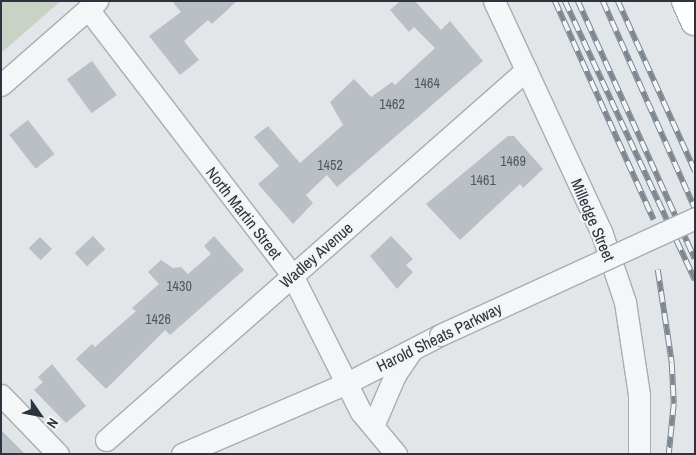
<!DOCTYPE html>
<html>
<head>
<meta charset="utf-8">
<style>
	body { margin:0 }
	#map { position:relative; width:696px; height:455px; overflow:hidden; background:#e2e6e9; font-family:"Archivo Narrow",sans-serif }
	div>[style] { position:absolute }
	.green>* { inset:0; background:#c9d2c4 }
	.building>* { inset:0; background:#babfc5; transform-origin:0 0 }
	.roads { filter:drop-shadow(1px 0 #a8adb3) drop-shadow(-1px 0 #a8adb3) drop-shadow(0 1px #a8adb3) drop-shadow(0 -1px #a8adb3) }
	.minor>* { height:21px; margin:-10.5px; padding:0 10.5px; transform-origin:10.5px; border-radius:10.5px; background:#f4f6f8 }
	.primary>* { height:28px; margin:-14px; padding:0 14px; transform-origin:14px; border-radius:14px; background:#fff }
	.rail>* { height:5.5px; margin-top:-2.75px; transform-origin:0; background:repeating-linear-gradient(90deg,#f2f4f6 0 11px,#7d8791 0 22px); box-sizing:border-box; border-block:1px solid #7d8791 }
	.bridges { filter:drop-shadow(1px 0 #a8adb3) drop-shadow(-1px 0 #a8adb3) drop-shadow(0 1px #a8adb3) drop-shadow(0 -1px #a8adb3) }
	.minor-bridge>* { height:21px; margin:-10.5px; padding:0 10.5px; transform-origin:10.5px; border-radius:10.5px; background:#f4f6f8 }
	span { translate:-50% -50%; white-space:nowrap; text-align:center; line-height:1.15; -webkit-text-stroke:4.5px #f2f4f6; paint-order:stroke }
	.number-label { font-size:14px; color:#505860 }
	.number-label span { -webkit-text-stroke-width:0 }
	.street-label { font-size:16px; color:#2c353f }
	.frame { position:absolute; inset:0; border:2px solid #2c353f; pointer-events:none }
	.north { position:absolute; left:15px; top:390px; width:50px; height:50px; -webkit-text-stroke:4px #f2f4f6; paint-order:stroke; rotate:123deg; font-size:14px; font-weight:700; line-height:20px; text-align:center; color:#2c353f }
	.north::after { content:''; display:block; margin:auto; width:18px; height:22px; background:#2c353f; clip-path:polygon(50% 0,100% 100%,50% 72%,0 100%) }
</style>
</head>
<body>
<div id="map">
	<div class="green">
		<i style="clip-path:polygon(1px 1px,61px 1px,1px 53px)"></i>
	</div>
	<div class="building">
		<i style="clip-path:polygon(172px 1px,237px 1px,212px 24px,208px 20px,184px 41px,199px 60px,180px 75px,149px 36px,181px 12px)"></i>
		<i style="clip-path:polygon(400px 1px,415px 1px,441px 30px,450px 21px,483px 61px,337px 187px,327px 175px,306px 195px,313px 203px,293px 224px,258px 184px,279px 166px,254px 137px,268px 126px,300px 163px,343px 125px,330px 102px,354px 79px,371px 97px,392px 82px,395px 85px,435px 48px,414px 27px,409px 32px,390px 10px)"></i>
		<i style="left:92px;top:61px;width:42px;height:31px;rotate:54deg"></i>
		<i style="left:28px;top:120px;width:43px;height:24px;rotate:52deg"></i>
		<i style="clip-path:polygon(508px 136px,514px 136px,543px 169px,523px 188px,520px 184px,460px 240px,426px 204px)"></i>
		<i style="left:93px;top:236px;width:18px;height:25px;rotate:47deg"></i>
		<i style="clip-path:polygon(214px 236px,244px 270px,170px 335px,165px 330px,106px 389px,76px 359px,92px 344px,95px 347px,136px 311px,132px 308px,159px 284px,148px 272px,161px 260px,173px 268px,181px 267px,188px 274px,211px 254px,204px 246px)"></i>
		<i style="clip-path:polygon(391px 236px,413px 259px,406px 265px,413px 272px,397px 289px,370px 256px)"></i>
		<i style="left:40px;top:237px;width:17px;height:16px;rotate:45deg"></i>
		<i style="clip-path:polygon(52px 364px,86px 406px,66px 423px,34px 390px,43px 382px,38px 377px)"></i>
		<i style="clip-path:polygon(1px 430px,25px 454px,1px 454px)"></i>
	</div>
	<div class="roads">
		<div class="minor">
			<i style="left:494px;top:1px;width:254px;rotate:65.1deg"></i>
			<i style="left:601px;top:231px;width:75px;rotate:71.3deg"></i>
			<i style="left:625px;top:302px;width:94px;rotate:81.4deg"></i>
			<i style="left:639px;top:395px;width:59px;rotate:90deg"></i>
			<i style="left:88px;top:9px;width:335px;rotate:52.5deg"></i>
			<i style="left:292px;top:275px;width:153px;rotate:63.3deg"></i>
			<i style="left:361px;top:412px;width:55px;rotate:50.2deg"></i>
			<i style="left:1px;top:85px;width:128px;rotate:-41.2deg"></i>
			<i style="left:1px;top:395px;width:82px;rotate:46deg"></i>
			<i style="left:373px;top:426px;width:56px;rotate:-66.7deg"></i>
			<i style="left:395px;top:375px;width:29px;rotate:-56deg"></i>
			<i style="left:106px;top:440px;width:560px;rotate:-41.38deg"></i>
			<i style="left:182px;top:454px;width:180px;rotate:-23.3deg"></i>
			<i style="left:347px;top:383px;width:105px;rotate:-27.3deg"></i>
		</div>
		<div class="primary">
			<i style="left:686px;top:1px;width:22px;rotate:66deg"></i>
		</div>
	</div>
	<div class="rail">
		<i style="left:555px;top:1px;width:240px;rotate:65.7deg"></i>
		<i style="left:565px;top:1px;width:308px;rotate:65deg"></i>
		<i style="left:578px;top:1px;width:283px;rotate:65.6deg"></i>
		<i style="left:603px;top:1px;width:227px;rotate:66.1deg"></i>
		<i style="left:618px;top:1px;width:187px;rotate:65.6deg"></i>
		<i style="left:658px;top:270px;width:94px;rotate:81.4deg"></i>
		<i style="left:672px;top:363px;width:41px;rotate:87.2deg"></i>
		<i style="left:674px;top:404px;width:50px;rotate:95.7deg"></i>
	</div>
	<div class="bridges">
		<div class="minor-bridge">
			<i style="left:440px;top:335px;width:281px;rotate:-24.6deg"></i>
		</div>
	</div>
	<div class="number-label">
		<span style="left:427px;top:83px">1464</span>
		<span style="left:392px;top:104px">1462</span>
		<span style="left:513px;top:161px">1469</span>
		<span style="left:330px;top:165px">1452</span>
		<span style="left:483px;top:180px">1461</span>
		<span style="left:179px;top:286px">1430</span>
		<span style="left:158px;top:319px">1426</span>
	</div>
	<div class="street-label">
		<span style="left:244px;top:213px;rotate:52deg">North Martin Street</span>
		<span style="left:593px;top:220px;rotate:67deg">Milledge Street</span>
		<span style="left:316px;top:255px;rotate:-41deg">Wadley Avenue</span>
		<span style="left:439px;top:337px;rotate:-26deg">Harold Sheats Parkway</span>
	</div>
	<div class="frame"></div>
	<div class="north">N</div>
</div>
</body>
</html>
